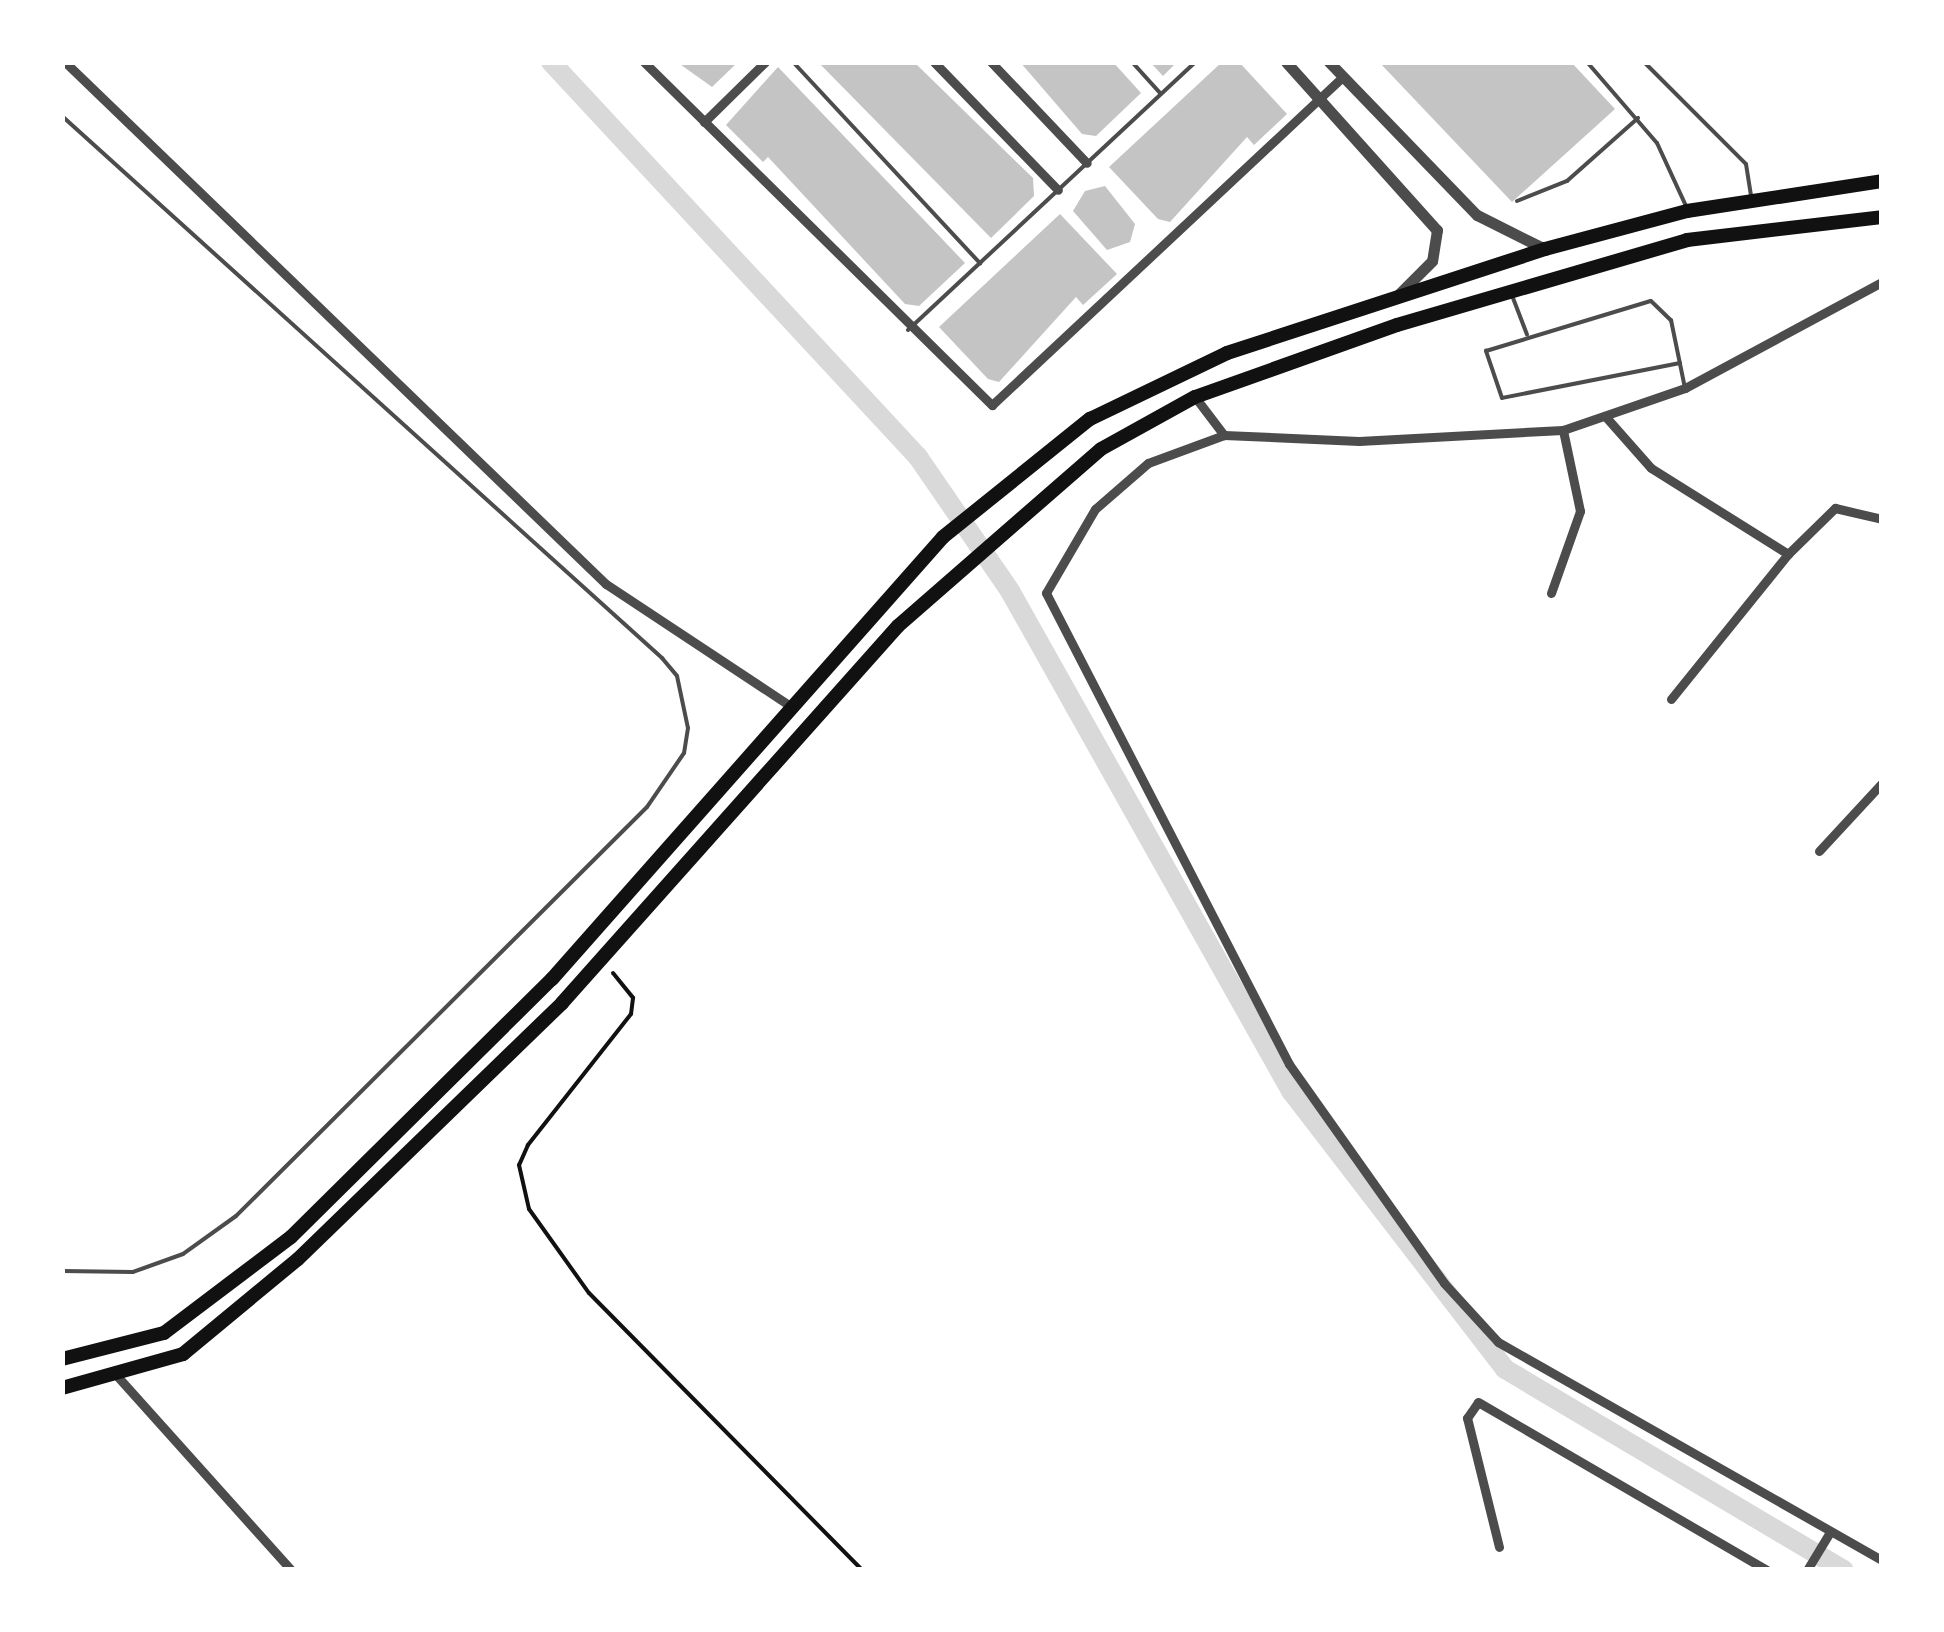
<!DOCTYPE html>
<html>
<head>
<meta charset="utf-8">
<style>
	body { margin:0 }
	#map { position:relative; width:1944px; height:1632px; overflow:hidden; background:#fff; font-family:Inter,sans-serif }
	div>[style] { position:absolute }
	.canal>* { height:20px; margin:-10px; padding:0 10px; transform-origin:10px; border-radius:10px; background:#d9d9d9 }
	.building>* { inset:0; background:#c4c4c4 }
	.path>* { height:4px; margin:-2px; padding:0 2px; transform-origin:2px; border-radius:2px; background:#111 }
	.service>* { height:4px; margin:-2px; padding:0 2px; transform-origin:2px; border-radius:2px; background:#4c4c4c }
	.minor>* { height:9px; margin:-4.5px; padding:0 4.5px; transform-origin:4.5px; border-radius:4.5px; background:#4c4c4c }
	.tertiary>* { height:11px; margin:-5.5px; padding:0 5.5px; transform-origin:5.5px; border-radius:5.5px; background:#4c4c4c }
	.primary>* { height:14px; margin:-7px; padding:0 7px; transform-origin:7px; border-radius:7px; background:#111 }
	span { translate:-50% -50%; white-space:nowrap; text-align:center; line-height:1.15; -webkit-text-stroke:10px #fff; paint-order:stroke }
	.frame { position:absolute; inset:0; border:65px solid #fff; pointer-events:none }
</style>
</head>
<body>
<div id="map">
	<div class="canal">
		<i style="left:551px;top:62px;width:539px;rotate:47.1deg"></i>
		<i style="left:918px;top:457px;width:163px;rotate:55.5deg"></i>
		<i style="left:1010px;top:591px;width:574px;rotate:60.66deg"></i>
		<i style="left:1291px;top:1091px;width:351px;rotate:52.4deg"></i>
		<i style="left:1505px;top:1369px;width:394px;rotate:30.7deg"></i>
	</div>
	<div class="building">
		<i style="clip-path:polygon(677px 62px,738px 62px,712px 87px)"></i>
		<i style="clip-path:polygon(818px 62px,914px 62px,1033px 178px,1034px 196px,991px 238px)"></i>
		<i style="clip-path:polygon(1020px 62px,1113px 62px,1141px 93px,1096px 136px,1082px 134px)"></i>
		<i style="clip-path:polygon(1150px 62px,1177px 62px,1163px 76px)"></i>
		<i style="clip-path:polygon(1222px 62px,1239px 62px,1287px 114px,1254px 145px,1247px 137px,1170px 222px,1158px 219px,1109px 167px)"></i>
		<i style="clip-path:polygon(1379px 62px,1571px 62px,1615px 109px,1512px 202px)"></i>
		<i style="clip-path:polygon(778px 67px,965px 263px,919px 306px,905px 304px,768px 157px,763px 162px,726px 125px)"></i>
		<i style="clip-path:polygon(1105px 186px,1135px 224px,1130px 242px,1107px 250px,1073px 211px,1085px 191px)"></i>
		<i style="clip-path:polygon(1060px 214px,1117px 274px,1083px 305px,1076px 297px,999px 382px,988px 379px,939px 327px)"></i>
	</div>
	<div class="path">
		<i style="left:613px;top:973px;width:32px;rotate:51deg"></i>
		<i style="left:633px;top:998px;width:16px;rotate:97deg"></i>
		<i style="left:631px;top:1014px;width:167px;rotate:128.2deg"></i>
		<i style="left:528px;top:1145px;width:22px;rotate:114deg"></i>
		<i style="left:519px;top:1165px;width:45px;rotate:77.2deg"></i>
		<i style="left:529px;top:1209px;width:103px;rotate:54.5deg"></i>
		<i style="left:589px;top:1293px;width:389px;rotate:45.4deg"></i>
	</div>
	<div class="service">
		<i style="left:793px;top:62px;width:275px;rotate:47.1deg"></i>
		<i style="left:1132px;top:62px;width:43px;rotate:47.8deg"></i>
		<i style="left:1587px;top:62px;width:107px;rotate:49.2deg"></i>
		<i style="left:1657px;top:143px;width:69px;rotate:65.3deg"></i>
		<i style="left:1644px;top:62px;width:144px;rotate:45deg"></i>
		<i style="left:1746px;top:164px;width:31px;rotate:81deg"></i>
		<i style="left:62px;top:116px;width:809px;rotate:42.09deg"></i>
		<i style="left:662px;top:658px;width:23px;rotate:50deg"></i>
		<i style="left:677px;top:676px;width:53px;rotate:78.1deg"></i>
		<i style="left:688px;top:728px;width:25px;rotate:99deg"></i>
		<i style="left:684px;top:753px;width:65px;rotate:124.4deg"></i>
		<i style="left:647px;top:807px;width:580px;rotate:135.14deg"></i>
		<i style="left:236px;top:1216px;width:65px;rotate:144.4deg"></i>
		<i style="left:183px;top:1254px;width:53px;rotate:160.2deg"></i>
		<i style="left:133px;top:1272px;width:71px;rotate:-179.2deg"></i>
		<i style="left:1517px;top:201px;width:54px;rotate:-21.8deg"></i>
		<i style="left:1567px;top:181px;width:95px;rotate:-41.6deg"></i>
		<i style="left:1513px;top:298px;width:39px;rotate:69deg"></i>
		<i style="left:908px;top:330px;width:393px;rotate:-43deg"></i>
		<i style="left:1680px;top:363px;width:181px;rotate:168.9deg"></i>
		<i style="left:1502px;top:398px;width:50px;rotate:-108.8deg"></i>
		<i style="left:1486px;top:351px;width:172px;rotate:-16.9deg"></i>
		<i style="left:1651px;top:301px;width:28px;rotate:44deg"></i>
		<i style="left:1671px;top:320px;width:69px;rotate:78.4deg"></i>
	</div>
	<div class="minor">
		<i style="left:65px;top:62px;width:752px;rotate:43.98deg"></i>
		<i style="left:606px;top:584px;width:221px;rotate:33.5deg"></i>
		<i style="left:644px;top:62px;width:489px;rotate:44.6deg"></i>
		<i style="left:992px;top:405px;width:480px;rotate:-43.1deg"></i>
		<i style="left:934px;top:62px;width:178px;rotate:45.9deg"></i>
		<i style="left:991px;top:62px;width:139px;rotate:46.5deg"></i>
		<i style="left:704px;top:122px;width:86px;rotate:-44.5deg"></i>
		<i style="left:1195px;top:397px;width:48px;rotate:52.7deg"></i>
		<i style="left:1224px;top:435px;width:135px;rotate:2.5deg"></i>
		<i style="left:1359px;top:441px;width:204px;rotate:-3.1deg"></i>
		<i style="left:1563px;top:430px;width:129px;rotate:-19deg"></i>
		<i style="left:1685px;top:388px;width:224px;rotate:-28.3deg"></i>
		<i style="left:1605px;top:416px;width:69px;rotate:48.5deg"></i>
		<i style="left:1651px;top:468px;width:162px;rotate:32.1deg"></i>
		<i style="left:1788px;top:554px;width:66px;rotate:-44.4deg"></i>
		<i style="left:1835px;top:508px;width:48px;rotate:13.2deg"></i>
		<i style="left:1224px;top:435px;width:81px;rotate:159.8deg"></i>
		<i style="left:1148px;top:463px;width:70px;rotate:139deg"></i>
		<i style="left:1095px;top:509px;width:97px;rotate:120.3deg"></i>
		<i style="left:1046px;top:593px;width:530px;rotate:62.71deg"></i>
		<i style="left:1289px;top:1064px;width:268px;rotate:54.7deg"></i>
		<i style="left:1444px;top:1283px;width:80px;rotate:47.5deg"></i>
		<i style="left:1498px;top:1342px;width:442px;rotate:29.6deg"></i>
		<i style="left:1551px;top:593px;width:87px;rotate:-70.5deg"></i>
		<i style="left:1580px;top:511px;width:83px;rotate:-101.9deg"></i>
		<i style="left:1671px;top:699px;width:186px;rotate:-51.1deg"></i>
		<i style="left:1819px;top:851px;width:93px;rotate:-47.2deg"></i>
		<i style="left:118px;top:1377px;width:259px;rotate:48.1deg"></i>
		<i style="left:1499px;top:1547px;width:133px;rotate:-103.9deg"></i>
		<i style="left:1467px;top:1418px;width:19px;rotate:-55deg"></i>
		<i style="left:1478px;top:1402px;width:334px;rotate:30.2deg"></i>
		<i style="left:1807px;top:1570px;width:44px;rotate:-58.8deg"></i>
	</div>
	<div class="tertiary">
		<i style="left:1286px;top:62px;width:226px;rotate:48.1deg"></i>
		<i style="left:1437px;top:230px;width:31px;rotate:99deg"></i>
		<i style="left:1432px;top:261px;width:48px;rotate:135deg"></i>
		<i style="left:1329px;top:62px;width:213px;rotate:46deg"></i>
		<i style="left:1477px;top:215px;width:76px;rotate:26.6deg"></i>
	</div>
	<div class="primary">
		<i style="left:62px;top:1359px;width:105px;rotate:-14.3deg"></i>
		<i style="left:164px;top:1333px;width:159px;rotate:-37.1deg"></i>
		<i style="left:291px;top:1237px;width:367px;rotate:-44.7deg"></i>
		<i style="left:552px;top:979px;width:590px;rotate:-48.5deg"></i>
		<i style="left:943px;top:537px;width:189px;rotate:-38.8deg"></i>
		<i style="left:1090px;top:419px;width:152px;rotate:-25.7deg"></i>
		<i style="left:1227px;top:353px;width:335px;rotate:-18.1deg"></i>
		<i style="left:1545px;top:249px;width:147px;rotate:-15deg"></i>
		<i style="left:1687px;top:211px;width:197px;rotate:-8.7deg"></i>
		<i style="left:62px;top:1388px;width:126px;rotate:-15.7deg"></i>
		<i style="left:183px;top:1354px;width:149px;rotate:-39.6deg"></i>
		<i style="left:298px;top:1259px;width:368px;rotate:-44.1deg"></i>
		<i style="left:562px;top:1003px;width:505px;rotate:-48.29deg"></i>
		<i style="left:898px;top:626px;width:269px;rotate:-41.1deg"></i>
		<i style="left:1101px;top:449px;width:107px;rotate:-29deg"></i>
		<i style="left:1195px;top:397px;width:214px;rotate:-19.6deg"></i>
		<i style="left:1397px;top:325px;width:302px;rotate:-16.3deg"></i>
		<i style="left:1687px;top:240px;width:196px;rotate:-6.7deg"></i>
	</div>
	<div class="frame"></div>
</div>
</body>
</html>
